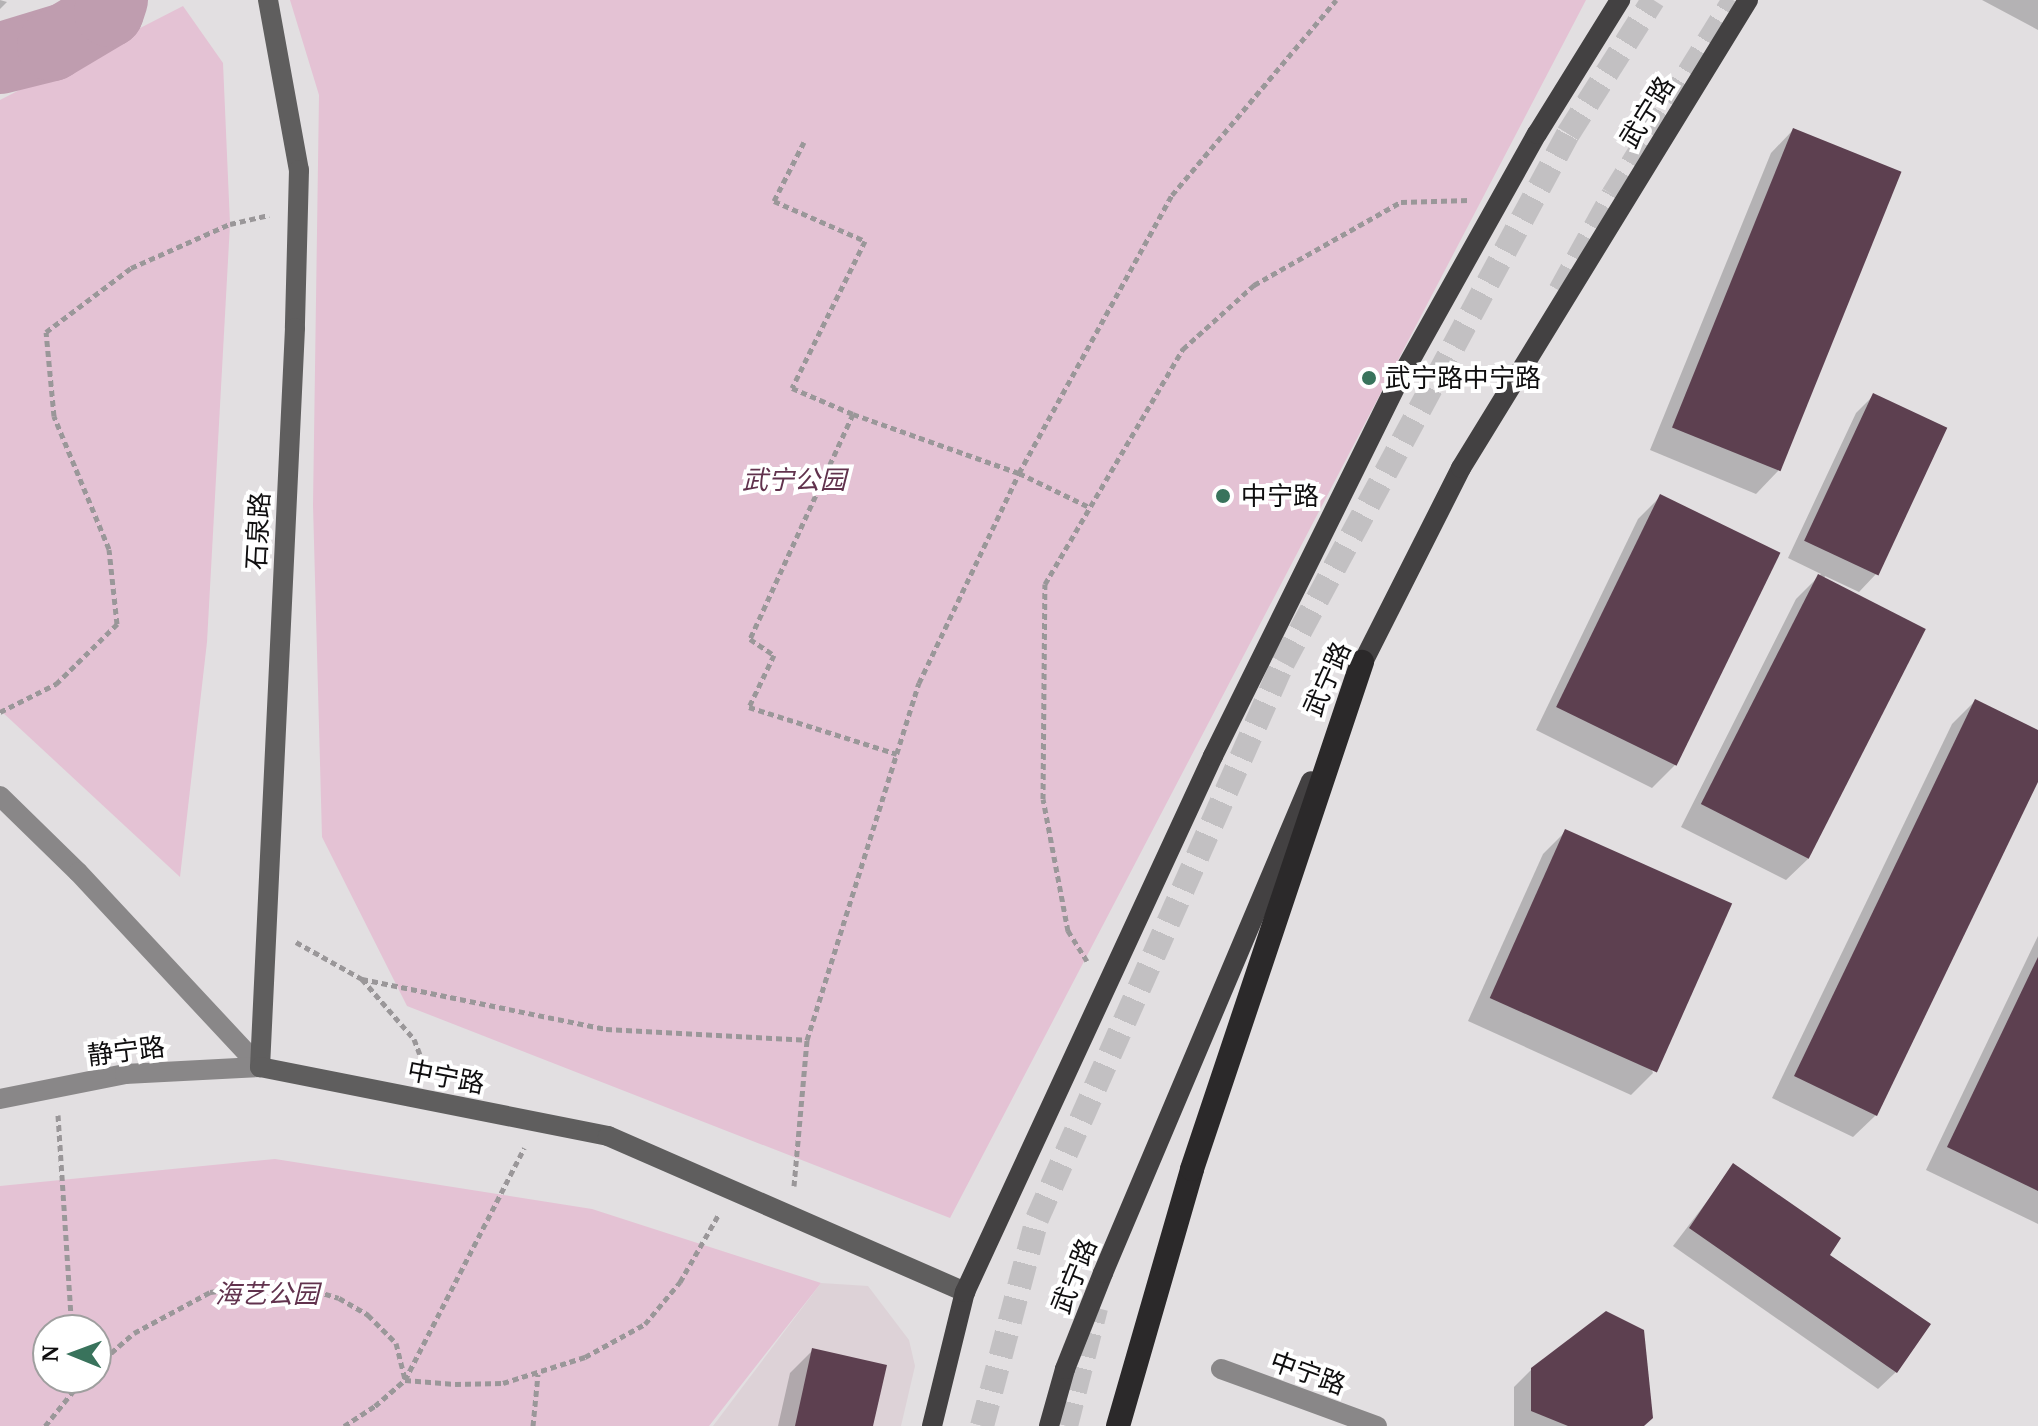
<!DOCTYPE html>
<html>
<head>
<meta charset="utf-8">
<style>
	body { margin:0 }
	#map { position:relative; width:2038px; height:1426px; overflow:hidden; background:#e2dfe1; font-family:"PT Serif","Noto Sans SC",serif }
	div>[style] { position:absolute }
	.built>* { inset:0; background:#ddd2d7 }
	.green>* { inset:0; background:#e4c2d4 }
	.water>* { inset:0; background:#bf9daf }
	.shadow>* { inset:0; background:#0003 }
	.river>* { height:70px; margin:-35px; padding:0 35px; transform-origin:35px; border-radius:35px; background:#bf9daf }
	.building>* { inset:0; background:#5d4050; transform-origin:0 0 }
	.highway-tunnel>* { height:24px; margin-top:-12px; transform-origin:0; background:repeating-linear-gradient(90deg,#c2c0c2 0 24px,transparent 0 36px) }
	.path>* { height:5px; margin-top:-2.5px; transform-origin:0; background:repeating-linear-gradient(90deg,#9a9799 0 6px,transparent 0 10px) }
	.street>* { height:20px; margin:-10px; padding:0 10px; transform-origin:10px; border-radius:10px; background:#898788 }
	.secondary>* { height:20px; margin:-10px; padding:0 10px; transform-origin:10px; border-radius:10px; background:#5f5e5e }
	.primary>* { height:20px; margin:-10px; padding:0 10px; transform-origin:10px; border-radius:10px; background:#434142 }
	.highway>* { height:24px; margin:-12px; padding:0 12px; transform-origin:12px; border-radius:12px; background:#2b292a }
	.dots>* { width:22px; height:22px; translate:-50% -50%; box-sizing:border-box; border:4px solid #fff; border-radius:50% }
	span { translate:-50% -50%; white-space:nowrap; text-align:center; line-height:1.15; -webkit-text-stroke:8px #fff; paint-order:stroke }
	.street-label { font-size:26px; color:#0f0e0f }
	.poi-label { font-size:26px; color:#0f0e0f }
	.left { translate:0 -50%; text-align:left }
	.park-label { font-size:26px; color:#61324d; font-style:italic }
	.north { position:absolute; left:32px; top:1314px; width:80px; height:80px; box-sizing:border-box; background:#fff; border:2px solid #9f9f9f; border-radius:50%; rotate:271deg; font-size:22px; font-weight:700; line-height:32px; text-align:center; color:#0f0e0f }
	.north::after { content:''; display:block; margin:auto; width:28px; height:36px; background:#39735c; clip-path:polygon(50% 0,100% 100%,50% 72%,0 100%) }
</style>
</head>
<body>
<div id="map">
	<div class="built">
		<i style="clip-path:polygon(821px 1283px,868px 1286px,909px 1340px,915px 1366px,901px 1426px,713px 1426px)"></i>
	</div>
	<div class="green">
		<i style="clip-path:polygon(290px 0,1586px 0,950px 1218px,407px 1006px,322px 837px,313px 505px,319px 95px)"></i>
		<i style="clip-path:polygon(183px 6px,223px 63px,230px 224px,207px 642px,180px 877px,0 710px,0 100px)"></i>
		<i style="clip-path:polygon(evenodd,275px 1159px,592px 1209px,821px 1283px,709px 1426px,0 1426px,0 1186px,275px 1159px,48px 1330px,96px 1330px,96px 1378px,48px 1378px,48px 1330px)"></i>
	</div>
	<div class="water">
		<i style="clip-path:polygon(69px 0,116px 0,109px 12px,22px 53px,0 59px,0 21px)"></i>
	</div>
	<div class="shadow">
		<i style="clip-path:polygon(0 0,7px 2px,0 9px)"></i>
		<i style="clip-path:polygon(1982px 0,2038px 0,2038px 30px)"></i>
		<i style="clip-path:polygon(1793px 130px,1778px 471px,1756px 494px,1650px 450px,1771px 153px)"></i>
		<i style="clip-path:polygon(1873px 396px,1944px 429px,1876px 574px,1859px 592px,1825px 576px,1824px 579px,1809px 858px,1786px 880px,1681px 827px,1796px 599px,1821px 574px,1788px 558px,1856px 413px)"></i>
		<i style="clip-path:polygon(1660px 497px,1675px 765px,1652px 788px,1536px 730px,1638px 519px)"></i>
		<i style="clip-path:polygon(1975px 701px,2038px 732px,2038px 777px,1876px 1115px,1853px 1137px,1772px 1098px,1952px 724px)"></i>
		<i style="clip-path:polygon(1566px 831px,1653px 1073px,1631px 1095px,1468px 1021px,1543px 854px)"></i>
		<i style="clip-path:polygon(2038px 936px,2038px 1224px,1926px 1170px)"></i>
		<i style="clip-path:polygon(1734px 1166px,1827px 1255px,1896px 1372px,1878px 1389px,1673px 1246px)"></i>
		<i style="clip-path:polygon(813px 1350px,871px 1426px,778px 1426px,790px 1373px)"></i>
		<i style="clip-path:polygon(1532px 1369px,1642px 1426px,1514px 1426px,1514px 1387px)"></i>
	</div>
	<div class="river">
		<i style="left:0;top:59px;width:54px;rotate:-14deg"></i>
		<i style="left:52px;top:46px;width:66px;rotate:-30.8deg"></i>
		<i style="left:109px;top:12px;width:13px;rotate:-72deg"></i>
	</div>
	<div class="building">
		<i style="left:1793px;top:128px;width:117px;height:323px;rotate:22deg"></i>
		<i style="left:1873px;top:393px;width:82px;height:163px;rotate:25deg"></i>
		<i style="left:1660px;top:494px;width:134px;height:237px;rotate:26deg"></i>
		<i style="left:1818px;top:574px;width:121px;height:258px;rotate:27deg"></i>
		<i style="clip-path:polygon(1975px 699px,2038px 730px,2038px 782px,1877px 1116px,1794px 1076px)"></i>
		<i style="left:1565px;top:829px;width:183px;height:185px;rotate:24deg"></i>
		<i style="clip-path:polygon(2038px 957px,2038px 1191px,1947px 1147px)"></i>
		<i style="clip-path:polygon(1733px 1163px,1841px 1238px,1830px 1255px,1931px 1324px,1897px 1373px,1689px 1228px)"></i>
		<i style="clip-path:polygon(1606px 1311px,1644px 1330px,1653px 1418px,1644px 1426px,1568px 1426px,1531px 1411px,1531px 1368px)"></i>
		<i style="clip-path:polygon(812px 1348px,887px 1365px,873px 1426px,795px 1426px)"></i>
	</div>
	<div class="highway-tunnel">
		<i style="left:1560px;top:291px;width:110px;rotate:-61.1deg"></i>
		<i style="left:1613px;top:195px;width:229px;rotate:-58.2deg"></i>
		<i style="left:982px;top:1426px;width:214px;rotate:-75.1deg"></i>
		<i style="left:1037px;top:1219px;width:608px;rotate:-66.13deg"></i>
		<i style="left:1283px;top:663px;width:601px;rotate:-61.69deg"></i>
		<i style="left:1568px;top:134px;width:159px;rotate:-57.6deg"></i>
		<i style="left:1066px;top:1426px;width:122px;rotate:-75.7deg"></i>
	</div>
	<div class="path">
		<i style="left:804px;top:142px;width:66px;rotate:117deg"></i>
		<i style="left:774px;top:201px;width:99px;rotate:23.7deg"></i>
		<i style="left:865px;top:241px;width:164px;rotate:116.4deg"></i>
		<i style="left:792px;top:388px;width:66px;rotate:23.1deg"></i>
		<i style="left:853px;top:414px;width:247px;rotate:114.6deg"></i>
		<i style="left:750px;top:639px;width:29px;rotate:34deg"></i>
		<i style="left:774px;top:655px;width:58px;rotate:115.7deg"></i>
		<i style="left:749px;top:707px;width:155px;rotate:17.6deg"></i>
		<i style="left:853px;top:414px;width:176px;rotate:19.6deg"></i>
		<i style="left:1019px;top:473px;width:78px;rotate:25.9deg"></i>
		<i style="left:0;top:712px;width:63px;rotate:-26.6deg"></i>
		<i style="left:56px;top:684px;width:86px;rotate:-44.5deg"></i>
		<i style="left:117px;top:624px;width:75px;rotate:-96.1deg"></i>
		<i style="left:109px;top:549px;width:144px;rotate:-112.5deg"></i>
		<i style="left:54px;top:416px;width:84px;rotate:-95.4deg"></i>
		<i style="left:46px;top:332px;width:106px;rotate:-37deg"></i>
		<i style="left:131px;top:268px;width:108px;rotate:-24deg"></i>
		<i style="left:230px;top:224px;width:40px;rotate:-13deg"></i>
		<i style="left:296px;top:942px;width:76px;rotate:29.3deg"></i>
		<i style="left:362px;top:979px;width:79px;rotate:49.1deg"></i>
		<i style="left:414px;top:1039px;width:34px;rotate:69deg"></i>
		<i style="left:1087px;top:961px;width:36px;rotate:-122deg"></i>
		<i style="left:1068px;top:931px;width:134px;rotate:-100.7deg"></i>
		<i style="left:1043px;top:799px;width:215px;rotate:-89.5deg"></i>
		<i style="left:1045px;top:584px;width:273px;rotate:-59.6deg"></i>
		<i style="left:1183px;top:349px;width:96px;rotate:-42deg"></i>
		<i style="left:1254px;top:285px;width:169px;rotate:-29.5deg"></i>
		<i style="left:1401px;top:202px;width:68px;rotate:-1.7deg"></i>
		<i style="left:362px;top:979px;width:249px;rotate:11.6deg"></i>
		<i style="left:606px;top:1029px;width:201px;rotate:3.1deg"></i>
		<i style="left:58px;top:1115px;width:215px;rotate:86.3deg"></i>
		<i style="left:794px;top:1186px;width:147px;rotate:-84.9deg"></i>
		<i style="left:807px;top:1040px;width:374px;rotate:-72.6deg"></i>
		<i style="left:919px;top:683px;width:233px;rotate:-64.5deg"></i>
		<i style="left:1019px;top:473px;width:317px;rotate:-61.2deg"></i>
		<i style="left:1172px;top:195px;width:255px;rotate:-49.9deg"></i>
		<i style="left:96px;top:1366px;width:50px;rotate:-41deg"></i>
		<i style="left:134px;top:1333px;width:86px;rotate:-28.3deg"></i>
		<i style="left:210px;top:1292px;width:44px;rotate:-6.5deg"></i>
		<i style="left:254px;top:1287px;width:52px;rotate:1.1deg"></i>
		<i style="left:306px;top:1288px;width:34px;rotate:17deg"></i>
		<i style="left:339px;top:1298px;width:34px;rotate:30deg"></i>
		<i style="left:368px;top:1315px;width:40px;rotate:45deg"></i>
		<i style="left:396px;top:1343px;width:38px;rotate:76deg"></i>
		<i style="left:405px;top:1380px;width:261px;rotate:-62.8deg"></i>
		<i style="left:45px;top:1426px;width:62px;rotate:-50.9deg"></i>
		<i style="left:344px;top:1426px;width:37px;rotate:-33deg"></i>
		<i style="left:375px;top:1406px;width:40px;rotate:-41deg"></i>
		<i style="left:405px;top:1380px;width:50px;rotate:4.6deg"></i>
		<i style="left:455px;top:1384px;width:48px;rotate:-1.2deg"></i>
		<i style="left:503px;top:1383px;width:86px;rotate:-17.6deg"></i>
		<i style="left:585px;top:1357px;width:68px;rotate:-28.8deg"></i>
		<i style="left:645px;top:1324px;width:55px;rotate:-50.2deg"></i>
		<i style="left:680px;top:1282px;width:78px;rotate:-60.2deg"></i>
		<i style="left:533px;top:1426px;width:52px;rotate:-84.5deg"></i>
	</div>
	<div class="street">
		<i style="left:0;top:796px;width:109px;rotate:44.3deg"></i>
		<i style="left:78px;top:872px;width:267px;rotate:47deg"></i>
		<i style="left:0;top:1099px;width:127px;rotate:-11.3deg"></i>
		<i style="left:125px;top:1074px;width:135px;rotate:-3deg"></i>
		<i style="left:1221px;top:1369px;width:166px;rotate:20.1deg"></i>
	</div>
	<div class="secondary">
		<i style="left:268px;top:0;width:173px;rotate:79.7deg"></i>
		<i style="left:299px;top:170px;width:158px;rotate:91.5deg"></i>
		<i style="left:295px;top:328px;width:740px;rotate:92.71deg"></i>
		<i style="left:260px;top:1067px;width:355px;rotate:11.2deg"></i>
		<i style="left:608px;top:1136px;width:390px;rotate:23.6deg"></i>
	</div>
	<div class="primary">
		<i style="left:1357px;top:674px;width:231px;rotate:-63.2deg"></i>
		<i style="left:1461px;top:468px;width:549px;rotate:-58.48deg"></i>
		<i style="left:932px;top:1426px;width:138px;rotate:-76.2deg"></i>
		<i style="left:965px;top:1292px;width:591px;rotate:-65.17deg"></i>
		<i style="left:1213px;top:756px;width:415px;rotate:-63.7deg"></i>
		<i style="left:1397px;top:384px;width:287px;rotate:-60.8deg"></i>
		<i style="left:1537px;top:134px;width:158px;rotate:-58.2deg"></i>
		<i style="left:1049px;top:1426px;width:59px;rotate:-74.3deg"></i>
		<i style="left:1065px;top:1369px;width:103px;rotate:-68.4deg"></i>
		<i style="left:1103px;top:1273px;width:534px;rotate:-67.08deg"></i>
	</div>
	<div class="highway">
		<i style="left:1118px;top:1426px;width:267px;rotate:-73.9deg"></i>
		<i style="left:1192px;top:1169px;width:535px;rotate:-71.46deg"></i>
	</div>
	<div class="dots">
		<i style="left:1369px;top:378px;background:#39735c"></i>
		<i style="left:1223px;top:496px;background:#39735c"></i>
	</div>
	<div class="street-label">
		<span style="left:1647px;top:112px;rotate:-58deg">武宁路</span>
		<span style="left:258px;top:531px;rotate:-87deg">石泉路</span>
		<span style="left:1327px;top:679px;rotate:-66deg">武宁路</span>
		<span style="left:126px;top:1051px;rotate:-7deg">静宁路</span>
		<span style="left:446px;top:1077px;rotate:11deg">中宁路</span>
		<span style="left:1074px;top:1276px;rotate:-68deg">武宁路</span>
		<span style="left:1308px;top:1373px;rotate:20deg">中宁路</span>
	</div>
	<div class="poi-label">
		<span class="left" style="left:1385px;top:378px">武宁路中宁路</span>
		<span class="left" style="left:1241px;top:496px">中宁路</span>
	</div>
	<div class="park-label">
		<span style="left:794px;top:480px">武宁公园</span>
		<span style="left:267px;top:1294px">海艺公园</span>
	</div>
	<div class="north">N</div>
</div>
</body>
</html>
